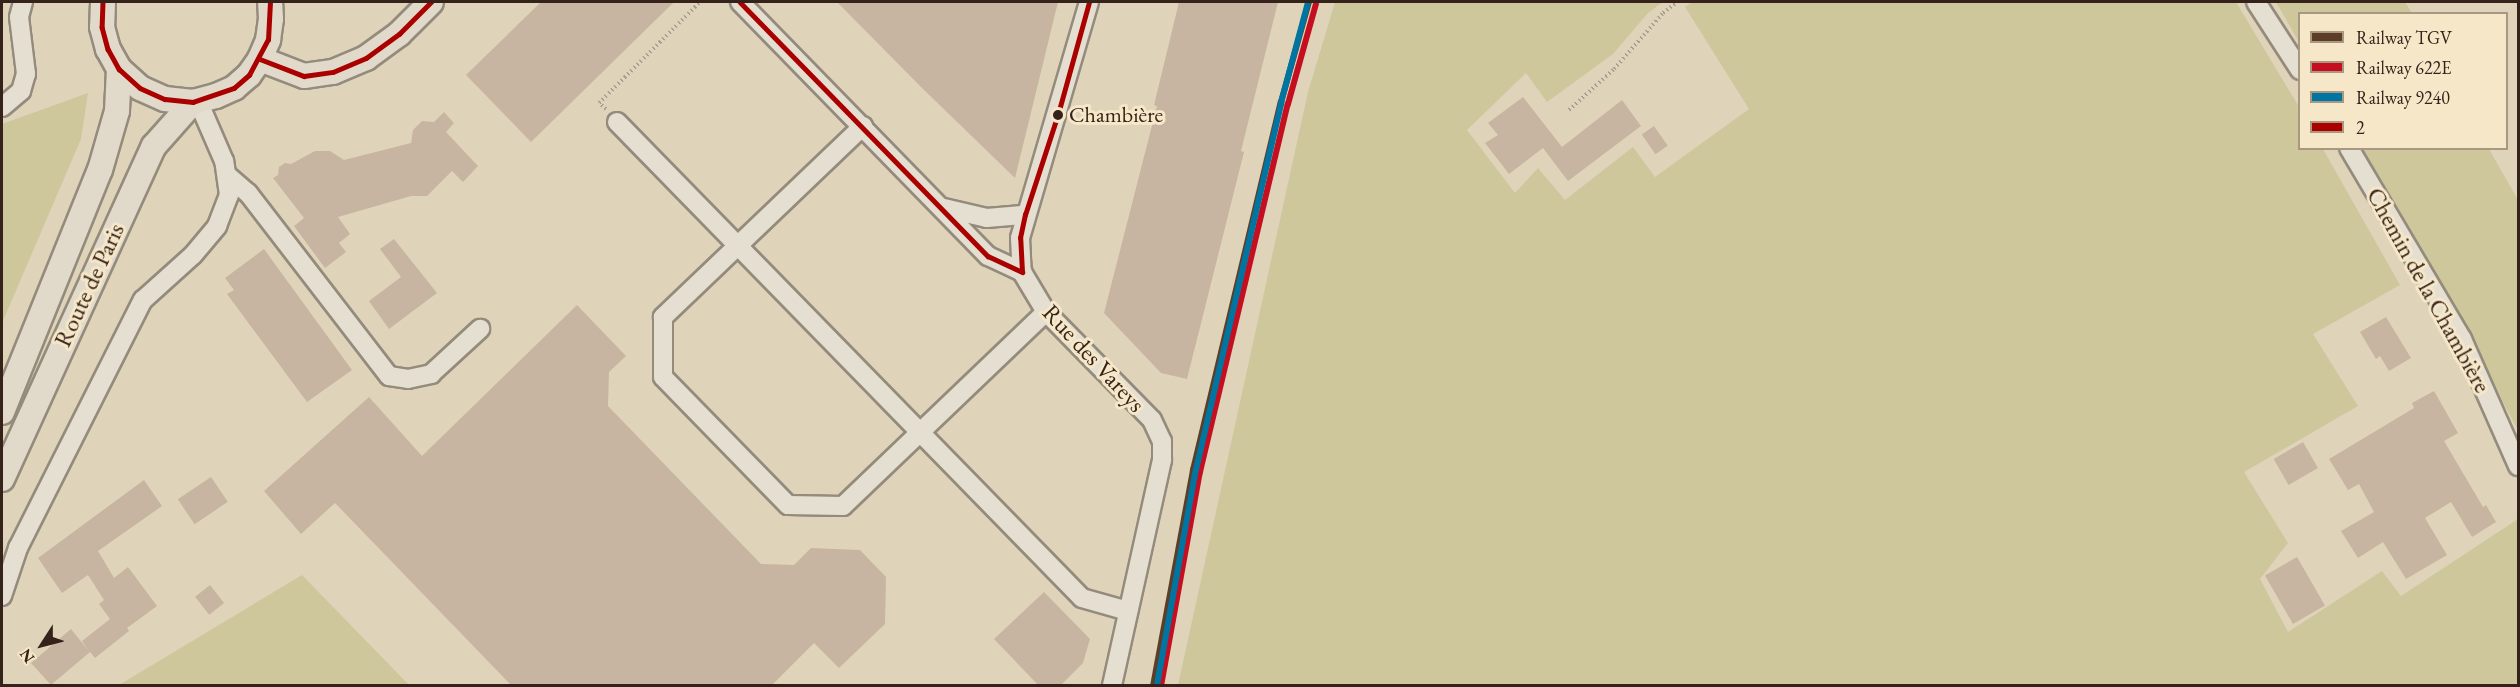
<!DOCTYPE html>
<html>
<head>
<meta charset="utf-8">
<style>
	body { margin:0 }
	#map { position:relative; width:2520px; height:687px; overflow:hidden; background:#dfd4b9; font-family:"EB Garamond",serif }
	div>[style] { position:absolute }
	.green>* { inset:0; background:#cec79b }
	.building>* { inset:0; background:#c7b5a1; transform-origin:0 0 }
	.path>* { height:4px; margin-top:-2px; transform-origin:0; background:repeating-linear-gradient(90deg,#a69f94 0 1.5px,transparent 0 4.5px) }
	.roads { filter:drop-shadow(2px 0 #948b7c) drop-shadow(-2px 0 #948b7c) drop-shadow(0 2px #948b7c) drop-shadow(0 -2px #948b7c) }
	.minor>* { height:18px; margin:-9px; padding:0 9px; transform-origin:9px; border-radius:9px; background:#e5dfd2 }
	.major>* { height:24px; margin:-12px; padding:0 12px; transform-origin:12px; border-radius:12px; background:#e1daca }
	.bus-1>* { height:4.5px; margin:-2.25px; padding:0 2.25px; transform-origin:2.25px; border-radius:2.25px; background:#a00 }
	.rail-1>* { height:6px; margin:-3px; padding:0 3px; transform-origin:3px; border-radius:3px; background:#5c3e26 }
	.rail-2>* { height:6px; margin:-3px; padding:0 3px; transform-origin:3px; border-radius:3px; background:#c50e1f }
	.rail-3>* { height:6px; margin:-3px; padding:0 3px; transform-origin:3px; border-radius:3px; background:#0075a1 }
	.dots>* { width:16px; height:16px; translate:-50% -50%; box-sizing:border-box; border:3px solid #f5e7c7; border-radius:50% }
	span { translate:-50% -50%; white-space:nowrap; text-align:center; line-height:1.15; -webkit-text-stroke:6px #f5e7c7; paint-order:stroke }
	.bus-label { font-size:22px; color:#34221b }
	.left { translate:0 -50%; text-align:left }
	.street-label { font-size:24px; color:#34221b }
	.frame { position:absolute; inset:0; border:3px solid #34221b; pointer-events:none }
	.legend { position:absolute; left:2298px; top:12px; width:210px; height:138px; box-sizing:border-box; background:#f5e7c7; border:2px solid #a89882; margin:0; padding:8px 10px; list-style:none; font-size:18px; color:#34221b }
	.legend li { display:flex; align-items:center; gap:12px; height:30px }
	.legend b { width:30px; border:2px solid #a89882 }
	.north { position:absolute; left:12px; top:615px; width:60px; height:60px; -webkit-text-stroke:4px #f5e7c7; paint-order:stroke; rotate:234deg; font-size:16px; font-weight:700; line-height:24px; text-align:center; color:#34221b }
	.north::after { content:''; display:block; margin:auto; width:21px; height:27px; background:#34221b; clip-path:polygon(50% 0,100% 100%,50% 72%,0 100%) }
</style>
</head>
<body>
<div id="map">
	<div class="green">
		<i style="clip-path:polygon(1335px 2px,1663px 2px,1648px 13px,1613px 54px,1547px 102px,1526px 73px,1467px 130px,1515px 193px,1538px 168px,1565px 200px,1633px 147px,1655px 177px,1749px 109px,1685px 7px,1692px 2px,2236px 2px,2299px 107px,2300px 148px,2323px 149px,2400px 285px,2313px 334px,2358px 406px,2244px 472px,2288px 543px,2260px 579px,2288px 632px,2382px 571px,2401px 596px,2518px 519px,2518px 685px,1178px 685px,1308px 92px)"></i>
		<i style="clip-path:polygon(2276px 2px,2405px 2px,2412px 13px,2300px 14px,2299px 42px)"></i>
		<i style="clip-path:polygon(88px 93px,81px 139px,2px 323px,2px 124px)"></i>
		<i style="clip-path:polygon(2363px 149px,2489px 149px,2518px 200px,2518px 430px,2402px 215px)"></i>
		<i style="clip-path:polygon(302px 575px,409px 685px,119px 685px)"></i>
	</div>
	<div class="building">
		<i style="clip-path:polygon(541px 2px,674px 2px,531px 142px,466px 75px)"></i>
		<i style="clip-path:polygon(837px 2px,1058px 2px,1015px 178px,922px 88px)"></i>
		<i style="clip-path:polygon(1179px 2px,1278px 2px,1241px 151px,1244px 152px,1187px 379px,1161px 373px,1104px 313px,1157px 106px,1154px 105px)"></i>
		<i style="clip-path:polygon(1523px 97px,1562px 147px,1622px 100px,1641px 126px,1568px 181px,1543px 148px,1509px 174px,1485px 143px,1498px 135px,1488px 123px)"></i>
		<i style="clip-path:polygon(444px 112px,454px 123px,446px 132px,478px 166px,463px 182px,452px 171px,427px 196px,411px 196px,338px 217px,350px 234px,339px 243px,346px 252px,325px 268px,294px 226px,304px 218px,273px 178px,278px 175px,279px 167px,285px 163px,291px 164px,315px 151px,330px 151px,344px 160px,411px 143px,413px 130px,422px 121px,434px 122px)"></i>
		<i style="left:1654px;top:126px;width:24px;height:15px;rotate:55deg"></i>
		<i style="clip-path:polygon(394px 239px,437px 293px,389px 329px,369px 301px,401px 277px,380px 249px)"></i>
		<i style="clip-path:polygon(264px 249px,352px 370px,307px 402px,227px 294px,234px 290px,225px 278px)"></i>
		<i style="clip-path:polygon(577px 305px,626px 356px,609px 372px,608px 406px,761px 564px,794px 565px,811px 548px,860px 550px,886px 577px,885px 624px,839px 668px,814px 643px,771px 686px,512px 686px,335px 503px,301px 534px,264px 491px,369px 397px,422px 456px)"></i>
		<i style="clip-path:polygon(2386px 317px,2411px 358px,2389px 371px,2380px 356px,2376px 359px,2360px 332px)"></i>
		<i style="clip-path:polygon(2434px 391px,2458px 433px,2444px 441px,2483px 507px,2486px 505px,2496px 522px,2472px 537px,2451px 502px,2425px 518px,2447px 555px,2406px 579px,2383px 542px,2358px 558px,2341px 531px,2374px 512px,2359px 484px,2348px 490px,2329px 459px,2414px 408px,2412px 403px)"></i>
		<i style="left:2303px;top:442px;width:30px;height:34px;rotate:60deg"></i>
		<i style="left:211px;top:477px;width:30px;height:40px;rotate:56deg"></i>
		<i style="clip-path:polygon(144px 480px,162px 506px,98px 551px,114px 578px,128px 567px,157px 606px,127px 628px,129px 631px,95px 658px,90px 652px,51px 685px,31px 663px,71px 629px,88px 650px,82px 641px,110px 619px,99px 604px,104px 600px,88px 575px,62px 593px,38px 558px)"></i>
		<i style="left:2297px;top:557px;width:56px;height:37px;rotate:60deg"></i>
		<i style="left:210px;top:585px;width:23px;height:19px;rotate:52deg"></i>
		<i style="clip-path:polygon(1044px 592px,1090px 639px,1083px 663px,1060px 686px,1039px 686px,994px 639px)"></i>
	</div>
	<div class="path">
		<i style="left:606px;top:109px;width:9px;rotate:-139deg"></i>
		<i style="left:599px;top:103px;width:143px;rotate:-45deg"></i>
		<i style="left:1569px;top:110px;width:61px;rotate:-42.3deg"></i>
		<i style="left:1614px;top:69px;width:74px;rotate:-48.8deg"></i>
		<i style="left:1663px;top:13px;width:18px;rotate:-38deg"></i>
	</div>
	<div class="roads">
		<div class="minor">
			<i style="left:740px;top:2px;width:355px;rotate:45.7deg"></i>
			<i style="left:988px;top:256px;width:38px;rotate:25deg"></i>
			<i style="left:1089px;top:2px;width:246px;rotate:106.3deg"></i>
			<i style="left:1020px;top:238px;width:34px;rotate:87deg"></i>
			<i style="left:1022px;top:272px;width:47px;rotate:59deg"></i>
			<i style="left:1046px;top:312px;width:151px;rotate:45.5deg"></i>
			<i style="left:1152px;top:420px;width:23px;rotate:65deg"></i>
			<i style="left:1162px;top:441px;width:19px;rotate:90deg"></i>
			<i style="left:1162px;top:460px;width:231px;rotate:102.5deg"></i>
			<i style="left:2256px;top:2px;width:81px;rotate:57.1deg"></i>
			<i style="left:2px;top:107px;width:25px;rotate:-40deg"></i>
			<i style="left:21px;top:91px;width:18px;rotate:-74deg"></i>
			<i style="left:26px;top:74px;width:57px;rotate:-97deg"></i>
			<i style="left:19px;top:17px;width:16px;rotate:-75deg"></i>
			<i style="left:617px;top:122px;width:665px;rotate:45.67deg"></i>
			<i style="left:1082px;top:598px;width:48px;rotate:15.8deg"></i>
			<i style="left:863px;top:126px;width:277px;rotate:136.3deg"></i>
			<i style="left:663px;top:317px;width:60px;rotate:90deg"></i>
			<i style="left:663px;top:377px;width:179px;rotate:45.7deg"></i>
			<i style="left:788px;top:505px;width:55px;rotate:1deg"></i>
			<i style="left:843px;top:506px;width:281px;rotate:-43.7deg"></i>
			<i style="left:2349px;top:148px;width:222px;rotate:59.4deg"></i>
			<i style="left:2462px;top:339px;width:139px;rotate:66.2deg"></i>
			<i style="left:227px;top:175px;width:28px;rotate:41deg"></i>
			<i style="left:248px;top:193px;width:231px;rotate:52.4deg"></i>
			<i style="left:389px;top:376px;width:19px;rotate:9deg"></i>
			<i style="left:408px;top:379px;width:24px;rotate:-12deg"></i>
			<i style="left:431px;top:374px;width:67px;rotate:-42.6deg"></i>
			<i style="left:944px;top:208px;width:44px;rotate:13.1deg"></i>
			<i style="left:987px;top:218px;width:38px;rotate:-5deg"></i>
			<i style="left:2px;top:596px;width:51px;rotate:-71.6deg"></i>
			<i style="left:18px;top:548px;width:278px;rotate:-63.3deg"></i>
			<i style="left:143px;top:300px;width:67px;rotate:-42deg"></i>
			<i style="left:193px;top:255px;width:38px;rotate:-50deg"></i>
			<i style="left:217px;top:226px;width:33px;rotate:-69deg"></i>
			<i style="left:229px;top:195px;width:34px;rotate:-98deg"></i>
			<i style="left:224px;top:161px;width:65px;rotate:-113.4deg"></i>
		</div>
		<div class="major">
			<i style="left:103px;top:2px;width:25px;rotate:92deg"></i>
			<i style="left:102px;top:27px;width:23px;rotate:75deg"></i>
			<i style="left:108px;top:49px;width:23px;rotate:61deg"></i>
			<i style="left:119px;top:69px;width:28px;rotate:42deg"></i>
			<i style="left:140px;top:88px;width:27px;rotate:24deg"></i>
			<i style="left:165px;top:99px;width:28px;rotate:6deg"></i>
			<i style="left:193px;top:102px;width:24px;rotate:-15deg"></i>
			<i style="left:216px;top:96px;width:20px;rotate:-24deg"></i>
			<i style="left:234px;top:88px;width:20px;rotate:-41deg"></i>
			<i style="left:249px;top:75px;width:19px;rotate:-55deg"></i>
			<i style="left:260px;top:59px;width:21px;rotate:-67deg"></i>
			<i style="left:268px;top:40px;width:21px;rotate:-82deg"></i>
			<i style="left:271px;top:19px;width:17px;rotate:-93deg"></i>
			<i style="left:260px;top:59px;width:47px;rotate:21.1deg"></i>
			<i style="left:304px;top:76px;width:29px;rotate:-8deg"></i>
			<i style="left:333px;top:72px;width:36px;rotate:-23deg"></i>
			<i style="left:366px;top:58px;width:41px;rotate:-36deg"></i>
			<i style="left:399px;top:34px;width:45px;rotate:-45deg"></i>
			<i style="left:2px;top:412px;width:261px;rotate:-68deg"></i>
			<i style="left:100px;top:170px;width:61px;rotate:-73.9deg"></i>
			<i style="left:117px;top:111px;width:42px;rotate:-87.3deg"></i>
			<i style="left:2px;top:479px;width:366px;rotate:-65.5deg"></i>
			<i style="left:154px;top:146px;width:59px;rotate:-48.4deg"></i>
		</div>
	</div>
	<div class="bus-1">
		<i style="left:103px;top:2px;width:25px;rotate:92deg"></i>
		<i style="left:102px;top:27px;width:23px;rotate:75deg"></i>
		<i style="left:108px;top:49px;width:23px;rotate:61deg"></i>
		<i style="left:119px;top:69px;width:28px;rotate:42deg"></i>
		<i style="left:140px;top:88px;width:27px;rotate:24deg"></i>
		<i style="left:165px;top:99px;width:28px;rotate:6deg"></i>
		<i style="left:193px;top:102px;width:43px;rotate:-18.9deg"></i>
		<i style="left:234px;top:88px;width:20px;rotate:-41deg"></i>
		<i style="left:249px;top:75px;width:40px;rotate:-62deg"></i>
		<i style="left:268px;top:40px;width:38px;rotate:-87deg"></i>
		<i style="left:740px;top:2px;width:355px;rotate:45.7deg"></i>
		<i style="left:988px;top:256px;width:38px;rotate:25deg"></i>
		<i style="left:1022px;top:272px;width:34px;rotate:-93deg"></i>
		<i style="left:1020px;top:238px;width:24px;rotate:-78deg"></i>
		<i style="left:1025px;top:215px;width:106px;rotate:-71.9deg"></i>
		<i style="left:1058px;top:114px;width:116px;rotate:-74.5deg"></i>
		<i style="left:260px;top:59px;width:47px;rotate:21.1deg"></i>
		<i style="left:304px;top:76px;width:29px;rotate:-8deg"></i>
		<i style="left:333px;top:72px;width:36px;rotate:-23deg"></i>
		<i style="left:366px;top:58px;width:41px;rotate:-36deg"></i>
		<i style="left:399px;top:34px;width:45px;rotate:-45deg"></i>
	</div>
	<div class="rail-1">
		<i style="left:1153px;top:686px;width:220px;rotate:-79.5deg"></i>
		<i style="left:1193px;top:470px;width:378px;rotate:-76.6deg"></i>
		<i style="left:1281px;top:102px;width:104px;rotate:-74.4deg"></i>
	</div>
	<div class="rail-2">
		<i style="left:1161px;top:686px;width:218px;rotate:-79.7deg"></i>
		<i style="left:1200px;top:472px;width:378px;rotate:-76.6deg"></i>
		<i style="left:1288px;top:104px;width:104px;rotate:-74.4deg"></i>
	</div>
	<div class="rail-3">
		<i style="left:1157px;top:685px;width:214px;rotate:-79.8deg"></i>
		<i style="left:1195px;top:474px;width:381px;rotate:-76.9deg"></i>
		<i style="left:1281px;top:103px;width:105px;rotate:-75deg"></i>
	</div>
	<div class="dots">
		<i style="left:1058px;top:115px;background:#34221b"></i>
	</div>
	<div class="bus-label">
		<span class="left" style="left:1069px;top:115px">Chambière</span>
	</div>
	<div class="street-label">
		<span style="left:89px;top:285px;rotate:-65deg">Route de Paris</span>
		<span style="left:2429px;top:290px;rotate:61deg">Chemin de la Chambière</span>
		<span style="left:1094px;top:358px;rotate:47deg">Rue des Vareys</span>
	</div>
	<div class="frame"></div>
	<ul class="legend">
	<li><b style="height:8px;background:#5c3e26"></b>Railway TGV</li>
	<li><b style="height:8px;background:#c50e1f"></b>Railway 622E</li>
	<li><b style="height:8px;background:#0075a1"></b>Railway 9240</li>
	<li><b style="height:8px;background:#a00"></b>2</li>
	</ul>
	<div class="north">N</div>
</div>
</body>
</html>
